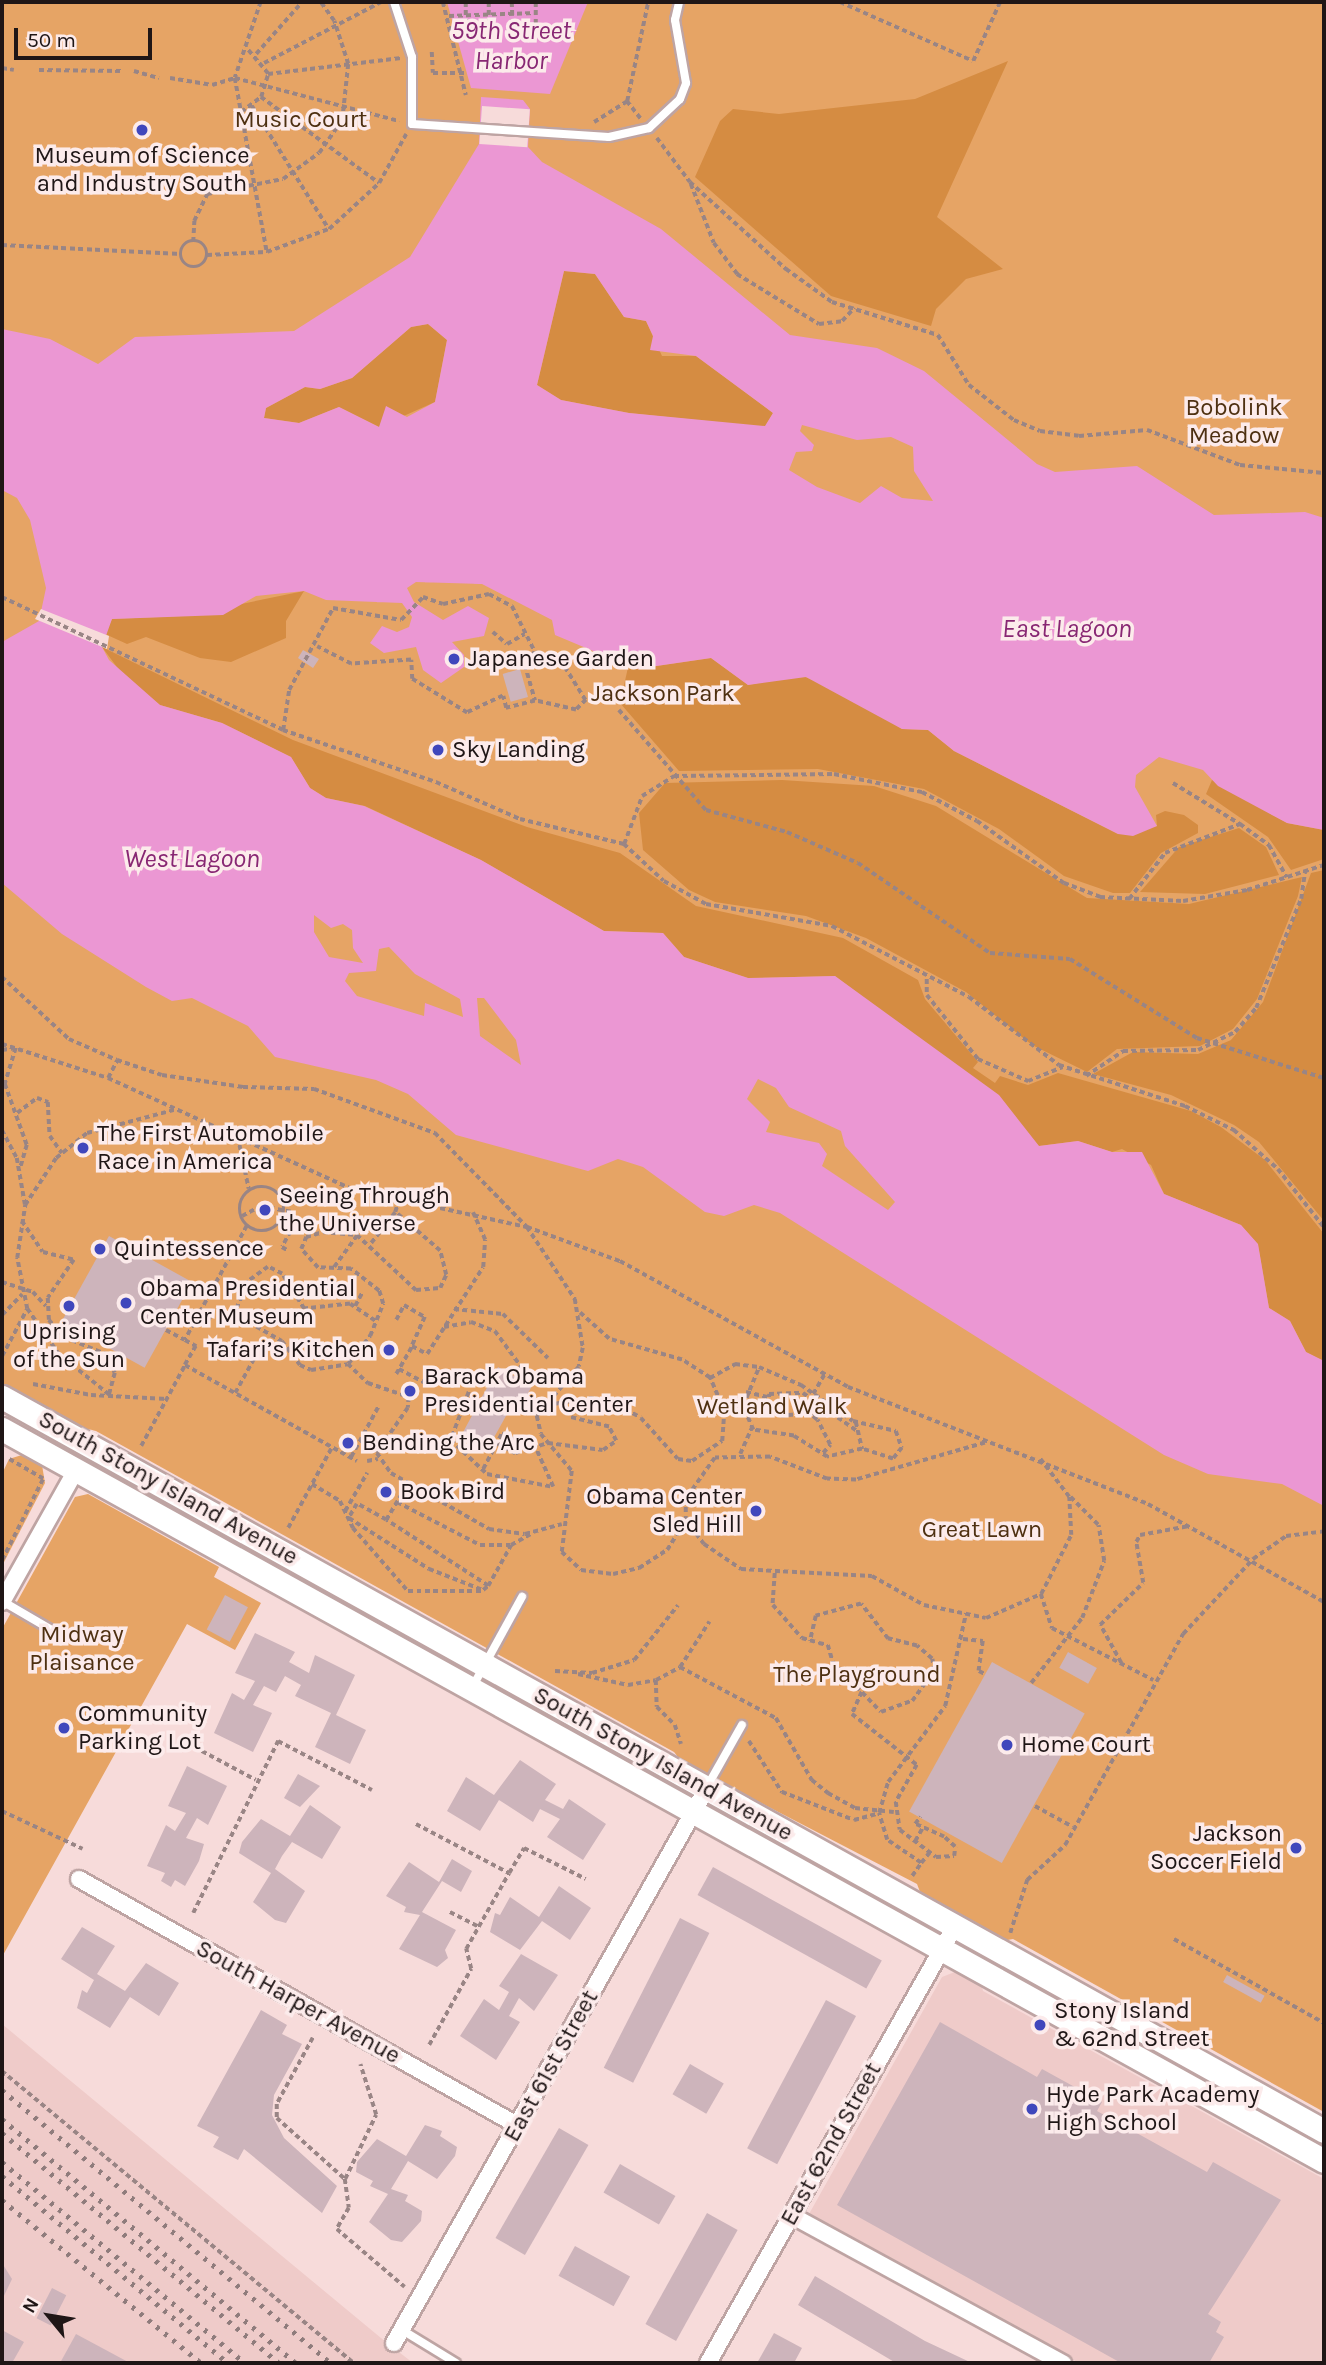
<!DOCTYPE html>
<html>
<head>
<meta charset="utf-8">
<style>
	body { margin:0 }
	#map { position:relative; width:1326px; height:2365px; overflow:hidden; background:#f7dbda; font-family:Karla,sans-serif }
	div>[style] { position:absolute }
	.built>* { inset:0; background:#efcbc9 }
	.green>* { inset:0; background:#e6a465 }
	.forest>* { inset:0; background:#d58c42 }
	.water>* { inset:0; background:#eb97d3 }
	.pier>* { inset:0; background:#f7dbda; transform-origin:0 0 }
	.building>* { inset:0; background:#cdb4bb; transform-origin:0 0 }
	.path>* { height:3.5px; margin-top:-1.75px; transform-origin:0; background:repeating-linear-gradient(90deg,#998585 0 5px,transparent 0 8.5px) }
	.path>.ring { margin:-1.75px; padding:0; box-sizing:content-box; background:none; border:3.5px solid #998585; border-radius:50% }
	.roads { filter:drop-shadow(2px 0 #bea4a3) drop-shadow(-2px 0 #bea4a3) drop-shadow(0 2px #bea4a3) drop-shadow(0 -2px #bea4a3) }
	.service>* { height:8px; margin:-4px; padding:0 4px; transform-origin:4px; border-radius:4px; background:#fff }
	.minor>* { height:16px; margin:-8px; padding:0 8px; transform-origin:8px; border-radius:8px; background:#fff }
	.secondary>* { height:23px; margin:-11.5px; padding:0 11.5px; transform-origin:11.5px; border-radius:11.5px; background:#fff }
	.rail>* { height:5px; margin-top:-2.5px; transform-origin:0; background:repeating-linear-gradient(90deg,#8f7c7c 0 3.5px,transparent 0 10.5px) }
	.dots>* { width:19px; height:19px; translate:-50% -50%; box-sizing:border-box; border:4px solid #fcebeb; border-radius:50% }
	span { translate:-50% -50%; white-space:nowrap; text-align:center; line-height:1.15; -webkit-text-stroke:7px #fcebeb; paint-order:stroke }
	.park-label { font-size:24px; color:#4e3011 }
	.poi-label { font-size:24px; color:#1f1616 }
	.left { translate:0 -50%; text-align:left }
	.right { translate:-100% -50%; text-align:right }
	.street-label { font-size:24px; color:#1f1616 }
	.water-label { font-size:26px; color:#882773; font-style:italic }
	.frame { position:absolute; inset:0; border:4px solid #1f1616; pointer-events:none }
	.north { position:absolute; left:14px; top:2281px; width:70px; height:70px; -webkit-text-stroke:5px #fcebeb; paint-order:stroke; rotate:300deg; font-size:19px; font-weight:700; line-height:28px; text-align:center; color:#1f1616 }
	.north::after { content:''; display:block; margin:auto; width:24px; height:32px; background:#1f1616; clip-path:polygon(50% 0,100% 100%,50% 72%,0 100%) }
	.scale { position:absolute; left:14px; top:28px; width:138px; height:32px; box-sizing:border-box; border:4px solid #1f1616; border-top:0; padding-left:9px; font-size:21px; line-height:24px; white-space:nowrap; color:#1f1616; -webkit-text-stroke:5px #fcebeb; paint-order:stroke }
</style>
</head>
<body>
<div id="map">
	<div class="built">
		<i style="clip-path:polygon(960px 1970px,981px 1982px,983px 1991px,1324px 2179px,1324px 2363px,1079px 2363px,809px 2214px,942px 1977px)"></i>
		<i style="clip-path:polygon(2px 2024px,381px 2338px,413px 2363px,2px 2363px)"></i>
	</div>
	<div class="green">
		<i style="clip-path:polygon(2px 2px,1324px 2px,1324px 2112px,1013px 1939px,1002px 1941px,922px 1897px,917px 1884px,682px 1762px,674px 1752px,96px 1431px,74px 1426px,2px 1386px)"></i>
		<i style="clip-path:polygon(50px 1436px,386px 1621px,349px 1609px,47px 1442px)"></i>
		<i style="clip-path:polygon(25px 1454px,42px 1465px,45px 1483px,2px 1566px,2px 1474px,9px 1459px)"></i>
		<i style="clip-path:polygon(88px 1494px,219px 1567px,214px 1577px,261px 1603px,235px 1650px,187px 1624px,2px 1957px,2px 1629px,75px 1497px)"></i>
		<i style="clip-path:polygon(801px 1856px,834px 1871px,926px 1920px,922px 1927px)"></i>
		<i style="clip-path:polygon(1055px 1997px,1087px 2010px,1275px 2115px,1238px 2103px)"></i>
	</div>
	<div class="forest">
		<i style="clip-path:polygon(1008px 61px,937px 217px,1003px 269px,966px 279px,936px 309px,931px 326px,831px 296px,695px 177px,720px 121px,733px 109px,779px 114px,915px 99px)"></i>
		<i style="clip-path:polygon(564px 271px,595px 274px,624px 317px,646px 321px,662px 356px,696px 356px,773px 413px,765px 427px,629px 413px,561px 400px,537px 385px)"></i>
		<i style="clip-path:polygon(428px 324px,447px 340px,435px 402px,379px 427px,339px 407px,299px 423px,264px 418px,266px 408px,305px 387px,320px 389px,352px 378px,411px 327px)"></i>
		<i style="clip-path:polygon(304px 591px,286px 621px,286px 638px,231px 662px,200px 658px,146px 637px,127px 644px,105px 634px,112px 619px,183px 616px)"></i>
		<i style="clip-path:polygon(102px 647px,293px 740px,527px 827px,620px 853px,696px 906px,843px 938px,918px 980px,925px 999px,978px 1062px,973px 1068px,995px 1083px,1000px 1076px,1028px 1085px,1058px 1073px,1191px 1111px,1221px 1127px,1265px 1160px,1324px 1234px,1324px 1361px,1306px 1352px,1290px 1321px,1269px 1308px,1258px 1245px,1241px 1225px,1164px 1194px,1151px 1165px,1122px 1149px,1112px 1152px,1078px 1141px,1039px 1146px,935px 1052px,835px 976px,748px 978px,684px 957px,663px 933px,604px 931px,481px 860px,365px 806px,326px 798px,310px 788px,291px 757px,222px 723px,160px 705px,125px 678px)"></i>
		<i style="clip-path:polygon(711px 658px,748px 685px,800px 675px,844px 692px,902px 729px,928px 730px,954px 751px,1118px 834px,1157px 826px,1156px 815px,1165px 811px,1184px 815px,1198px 825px,1198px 833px,1161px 853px,1130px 893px,1113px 893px,1064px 876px,999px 829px,924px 789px,818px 769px,679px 771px,620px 703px,629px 663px,636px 669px)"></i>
		<i style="clip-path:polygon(782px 780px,874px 786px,936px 806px,1087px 898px,1189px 904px,1302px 877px,1298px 896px,1257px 999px,1233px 1029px,1200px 1046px,1117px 1049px,1087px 1072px,1032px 1045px,966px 992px,866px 938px,806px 916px,715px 902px,689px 890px,643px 850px,639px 813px,665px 783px)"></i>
		<i style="clip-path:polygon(1212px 780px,1287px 823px,1324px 830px,1324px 859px,1291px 870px,1268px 837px,1206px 794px)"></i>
		<i style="clip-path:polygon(1239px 828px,1266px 847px,1279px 875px,1205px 894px,1140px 892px,1179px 847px)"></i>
		<i style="clip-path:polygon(1324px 870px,1324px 1221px,1259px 1142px,1234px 1125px,1171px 1095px,1093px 1074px,1133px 1052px,1198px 1054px,1231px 1040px,1263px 1002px,1311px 873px)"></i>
	</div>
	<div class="water">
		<i style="clip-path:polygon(447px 2px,588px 2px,550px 94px,471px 88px)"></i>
		<i style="clip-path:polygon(evenodd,481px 97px,523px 100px,530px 109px,528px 147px,542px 162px,661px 229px,790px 335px,877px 348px,924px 371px,1037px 464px,1055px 472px,1137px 466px,1214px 515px,1305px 512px,1324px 518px,1324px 830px,1287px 823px,1218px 786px,1203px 770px,1159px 757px,1136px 775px,1135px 787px,1157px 826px,1133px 836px,1118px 834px,954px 751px,928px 730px,902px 729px,806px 677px,748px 685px,711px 658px,636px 669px,555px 635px,552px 620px,482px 584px,416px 582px,407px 588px,414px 602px,443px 620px,468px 606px,489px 618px,484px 636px,452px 642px,464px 655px,464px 667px,441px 683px,423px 670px,416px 647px,384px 653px,370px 643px,382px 626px,397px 632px,409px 627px,412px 617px,402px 603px,326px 600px,304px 591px,256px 596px,223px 615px,112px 619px,102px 647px,109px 660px,160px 705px,222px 723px,291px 757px,310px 788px,326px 798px,364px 806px,481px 860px,604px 931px,663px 933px,684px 957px,748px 978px,835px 976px,999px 1095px,1039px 1146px,1078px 1141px,1112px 1152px,1142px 1152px,1164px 1194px,1241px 1225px,1258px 1244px,1269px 1308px,1290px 1321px,1306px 1352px,1324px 1361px,1324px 1506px,1282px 1484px,1208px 1474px,1164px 1455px,780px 1213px,754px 1205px,724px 1216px,705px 1212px,643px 1167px,618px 1159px,588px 1171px,456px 1135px,408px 1094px,376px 1080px,275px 1057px,248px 1026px,192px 998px,172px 1001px,146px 987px,62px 934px,2px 883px,2px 642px,39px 621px,46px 588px,30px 520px,17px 498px,2px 490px,2px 329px,50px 339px,98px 364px,135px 337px,294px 331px,410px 257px,479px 144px,481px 97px,564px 271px,595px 274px,624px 317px,646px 321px,653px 336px,650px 350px,696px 356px,773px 413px,765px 426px,629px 413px,561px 400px,537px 385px,564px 271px,481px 97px,428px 324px,447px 340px,435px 402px,407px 417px,386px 406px,379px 427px,339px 407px,299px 423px,264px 418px,266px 408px,305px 387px,320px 389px,352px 378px,411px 327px,428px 324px,481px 97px,802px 425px,857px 440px,891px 437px,913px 447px,914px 471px,933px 501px,902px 498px,881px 486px,860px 503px,817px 487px,789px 470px,796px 452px,812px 451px,814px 445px,800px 431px,802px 425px,481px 97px,314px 915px,331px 928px,343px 924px,352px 930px,353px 948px,363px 963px,329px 957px,314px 932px,314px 915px,481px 97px,389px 947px,415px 974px,460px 999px,463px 1017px,425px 1003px,424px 1016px,357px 996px,345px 981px,349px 973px,376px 971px,379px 949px,389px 947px,481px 97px,477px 998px,484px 998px,516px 1040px,521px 1065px,480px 1036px,477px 998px,481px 97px,758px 1079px,776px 1088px,789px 1107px,841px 1131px,845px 1146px,895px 1202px,888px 1210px,822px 1166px,827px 1154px,819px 1143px,766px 1132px,770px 1122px,747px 1099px,758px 1079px)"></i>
	</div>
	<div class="pier">
		<i style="left:482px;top:106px;width:48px;height:38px;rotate:4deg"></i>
		<i style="clip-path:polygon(41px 609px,109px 636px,107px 649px,35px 619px)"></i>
	</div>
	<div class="building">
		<i style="clip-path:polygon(303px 650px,319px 659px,313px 668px,298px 658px)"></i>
		<i style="left:520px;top:669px;width:29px;height:18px;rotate:74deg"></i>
		<i style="left:109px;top:1236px;width:95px;height:98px;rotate:29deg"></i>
		<i style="clip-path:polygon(498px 1367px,532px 1386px,518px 1411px,511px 1407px,487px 1450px,461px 1436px)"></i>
		<i style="left:225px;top:1595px;width:26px;height:39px;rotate:28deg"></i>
		<i style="clip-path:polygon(255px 1633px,295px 1652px,289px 1662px,309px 1673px,315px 1655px,355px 1675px,336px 1715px,366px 1730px,350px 1764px,315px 1747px,331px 1713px,295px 1696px,301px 1685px,285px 1676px,276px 1692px,264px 1686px,253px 1705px,272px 1713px,253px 1752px,214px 1733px,232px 1693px,244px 1700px,255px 1681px,235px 1673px)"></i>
		<i style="left:1068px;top:1652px;width:33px;height:18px;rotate:29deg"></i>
		<i style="left:992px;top:1662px;width:106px;height:171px;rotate:29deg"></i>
		<i style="clip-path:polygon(520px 1760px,556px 1784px,545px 1800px,563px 1809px,569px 1799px,606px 1824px,583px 1860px,547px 1837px,560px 1819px,540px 1809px,533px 1822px,499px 1800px,480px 1831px,447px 1811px,466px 1777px,494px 1795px)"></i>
		<i style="clip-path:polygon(187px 1766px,227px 1786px,208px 1825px,197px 1818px,186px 1838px,204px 1844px,199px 1861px,185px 1886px,175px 1880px,171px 1887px,161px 1881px,165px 1873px,147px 1866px,166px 1825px,175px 1831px,186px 1813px,168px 1806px)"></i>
		<i style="clip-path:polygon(298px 1774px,320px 1786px,300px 1807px,284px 1798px)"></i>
		<i style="clip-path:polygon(310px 1805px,341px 1827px,322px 1859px,292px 1842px,282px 1856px,275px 1869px,305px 1891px,286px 1923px,275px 1920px,253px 1902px,271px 1873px,239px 1853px,242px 1842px,261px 1819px,290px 1836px)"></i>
		<i style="clip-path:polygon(452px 1859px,472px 1871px,461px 1892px,442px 1881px,422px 1912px,456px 1930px,445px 1950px,448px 1958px,437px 1967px,399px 1949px,420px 1915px,404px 1912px,406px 1907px,386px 1896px,409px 1862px,439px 1882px)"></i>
		<i style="left:713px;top:1867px;width:193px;height:32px;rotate:29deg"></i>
		<i style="clip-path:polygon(559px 1886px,591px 1908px,570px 1940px,542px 1921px,520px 1950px,490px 1932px,495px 1913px,500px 1915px,510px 1897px,539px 1917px)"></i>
		<i style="left:680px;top:1918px;width:33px;height:168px;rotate:27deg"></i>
		<i style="clip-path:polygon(82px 1927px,115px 1946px,97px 1974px,125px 1991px,146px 1963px,179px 1983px,159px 2016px,130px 1997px,110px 2028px,77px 2008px,82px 1990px,87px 1993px,94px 1980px,61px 1959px)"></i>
		<i style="clip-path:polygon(521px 1954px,558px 1975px,534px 2011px,519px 1998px,509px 2016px,520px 2022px,496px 2060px,460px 2036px,484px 1999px,499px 2010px,509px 1992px,499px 1986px)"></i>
		<i style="left:1227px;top:1975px;width:43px;height:8px;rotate:29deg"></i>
		<i style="left:826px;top:2000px;width:34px;height:168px;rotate:28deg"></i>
		<i style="clip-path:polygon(261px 2010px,287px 2025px,282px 2034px,302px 2044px,274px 2095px,272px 2115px,284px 2138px,337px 2186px,322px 2213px,244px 2149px,238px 2160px,213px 2147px,219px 2137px,197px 2126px)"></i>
		<i style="clip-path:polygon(940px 2022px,1037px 2077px,1042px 2069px,1102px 2102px,1097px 2111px,1207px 2172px,1213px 2162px,1281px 2200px,1208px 2314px,1221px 2322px,1216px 2332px,1224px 2337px,1209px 2363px,1121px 2363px,837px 2205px)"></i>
		<i style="left:690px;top:2064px;width:39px;height:35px;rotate:30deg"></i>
		<i style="clip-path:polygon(425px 2125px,442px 2131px,440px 2136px,457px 2147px,455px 2156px,437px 2179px,408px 2161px,391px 2189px,408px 2195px,405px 2201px,422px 2211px,421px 2221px,402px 2242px,391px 2240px,369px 2222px,388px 2194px,370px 2186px,373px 2181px,356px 2172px,357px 2162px,377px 2139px,406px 2156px)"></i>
		<i style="left:559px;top:2128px;width:34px;height:127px;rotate:30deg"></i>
		<i style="left:620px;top:2164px;width:64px;height:33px;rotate:30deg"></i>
		<i style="left:707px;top:2213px;width:35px;height:127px;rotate:29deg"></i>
		<i style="left:575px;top:2246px;width:63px;height:34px;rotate:29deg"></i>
		<i style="clip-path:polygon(2px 2263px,12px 2279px,2px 2300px)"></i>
		<i style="clip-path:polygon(815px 2276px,925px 2341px,972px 2363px,896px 2363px,798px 2305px)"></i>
		<i style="left:52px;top:2288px;width:16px;height:34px;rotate:27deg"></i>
		<i style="clip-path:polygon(2px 2330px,24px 2342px,12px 2363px,2px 2363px)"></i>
		<i style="clip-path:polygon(774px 2333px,802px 2348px,794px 2363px,757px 2363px)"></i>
		<i style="clip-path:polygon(76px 2334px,130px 2363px,60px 2363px)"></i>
	</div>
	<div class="path">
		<i style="left:261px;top:2px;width:80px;rotate:108.9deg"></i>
		<i style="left:235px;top:78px;width:177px;rotate:79.6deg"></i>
		<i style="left:443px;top:2px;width:96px;rotate:76.1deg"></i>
		<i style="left:466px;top:2px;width:35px;rotate:90deg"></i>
		<i style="left:489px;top:2px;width:35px;rotate:90deg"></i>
		<i style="left:512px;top:2px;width:34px;rotate:88deg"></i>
		<i style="left:536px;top:2px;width:34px;rotate:90deg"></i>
		<i style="left:840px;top:2px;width:145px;rotate:23.9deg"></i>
		<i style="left:973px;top:61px;width:65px;rotate:-65.4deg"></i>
		<i style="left:449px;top:16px;width:87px;rotate:-2deg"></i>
		<i style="left:432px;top:52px;width:21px;rotate:87deg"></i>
		<i style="left:433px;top:73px;width:31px"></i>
		<i style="left:256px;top:54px;width:69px;rotate:-48.5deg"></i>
		<i style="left:264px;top:63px;width:132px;rotate:-27.5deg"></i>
		<i style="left:2px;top:68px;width:12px;rotate:9deg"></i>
		<i style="left:39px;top:70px;width:83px;rotate:0.7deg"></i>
		<i style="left:134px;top:71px;width:26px;rotate:16deg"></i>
		<i style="left:268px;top:74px;width:134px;rotate:-6.9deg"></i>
		<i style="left:170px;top:78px;width:43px;rotate:9.5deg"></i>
		<i style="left:212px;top:85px;width:24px;rotate:-17deg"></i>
		<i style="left:235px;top:78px;width:170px;rotate:14.7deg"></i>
		<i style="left:261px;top:97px;width:146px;rotate:36.1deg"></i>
		<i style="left:627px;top:101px;width:23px;rotate:52deg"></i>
		<i style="left:252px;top:106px;width:145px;rotate:58deg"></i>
		<i style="left:241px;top:112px;width:25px;rotate:-37deg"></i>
		<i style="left:261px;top:97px;width:24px;rotate:-73deg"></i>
		<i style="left:268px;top:74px;width:34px;rotate:-130deg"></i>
		<i style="left:594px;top:122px;width:39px;rotate:-32deg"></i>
		<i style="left:627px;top:101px;width:101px;rotate:-78deg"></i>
		<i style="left:657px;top:138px;width:55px;rotate:53.1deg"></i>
		<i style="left:690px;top:182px;width:130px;rotate:42.2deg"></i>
		<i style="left:786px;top:269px;width:57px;rotate:35.7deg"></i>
		<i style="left:832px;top:302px;width:111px;rotate:17.3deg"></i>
		<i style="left:938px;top:335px;width:59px;rotate:58.2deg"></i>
		<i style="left:969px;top:385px;width:57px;rotate:37.9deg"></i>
		<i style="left:1014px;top:420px;width:28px;rotate:23deg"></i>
		<i style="left:1040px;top:431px;width:39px;rotate:7deg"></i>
		<i style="left:1079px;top:436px;width:68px;rotate:-5deg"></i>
		<i style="left:1147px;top:430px;width:99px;rotate:20.6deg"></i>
		<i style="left:1240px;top:465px;width:84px;rotate:5.4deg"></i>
		<i style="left:691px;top:184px;width:63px;rotate:68.7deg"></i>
		<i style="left:714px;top:243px;width:39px;rotate:53deg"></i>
		<i style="left:737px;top:274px;width:96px;rotate:31.4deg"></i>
		<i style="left:819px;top:324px;width:23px;rotate:-7deg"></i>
		<i style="left:842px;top:321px;width:18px;rotate:-47deg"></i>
		<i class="ring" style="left:181px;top:241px;width:22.5px;height:22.5px"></i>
		<i style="left:193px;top:242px;width:21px;rotate:-87deg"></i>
		<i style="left:194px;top:221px;width:30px;rotate:-64deg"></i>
		<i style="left:207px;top:194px;width:77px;rotate:-11.2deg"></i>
		<i style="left:283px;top:179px;width:44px;rotate:-35.8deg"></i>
		<i style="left:319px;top:153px;width:40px;rotate:-55.1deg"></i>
		<i style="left:342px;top:120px;width:56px;rotate:-83.9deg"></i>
		<i style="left:348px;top:64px;width:45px;rotate:-108deg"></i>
		<i style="left:334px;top:21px;width:24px;rotate:-126deg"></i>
		<i style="left:2px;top:245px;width:179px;rotate:2.9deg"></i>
		<i style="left:207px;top:255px;width:60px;rotate:-2.9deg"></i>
		<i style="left:267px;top:252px;width:66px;rotate:-20.4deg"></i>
		<i style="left:329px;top:229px;width:68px;rotate:-42.6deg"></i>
		<i style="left:379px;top:183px;width:56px;rotate:-61.1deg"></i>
		<i style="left:2px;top:597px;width:311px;rotate:25.3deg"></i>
		<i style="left:283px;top:730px;width:162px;rotate:18.8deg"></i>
		<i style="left:436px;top:782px;width:92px;rotate:23.8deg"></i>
		<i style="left:520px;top:819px;width:107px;rotate:13.5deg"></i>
		<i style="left:624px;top:844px;width:54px;rotate:42.8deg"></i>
		<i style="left:664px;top:881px;width:48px;rotate:28.7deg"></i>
		<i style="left:706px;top:904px;width:128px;rotate:9.9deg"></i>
		<i style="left:832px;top:926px;width:154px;rotate:27.4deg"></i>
		<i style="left:969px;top:997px;width:113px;rotate:37.1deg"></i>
		<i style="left:1059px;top:1065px;width:133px;rotate:18deg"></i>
		<i style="left:1185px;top:1106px;width:55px;rotate:26.1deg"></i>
		<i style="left:1234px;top:1130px;width:59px;rotate:41.6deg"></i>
		<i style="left:1278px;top:1169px;width:74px;rotate:51.6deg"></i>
		<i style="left:493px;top:632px;width:18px;rotate:41deg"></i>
		<i style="left:507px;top:644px;width:20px;rotate:-30deg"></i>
		<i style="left:535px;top:652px;width:34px;rotate:27deg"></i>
		<i style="left:565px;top:667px;width:39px;rotate:58deg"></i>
		<i style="left:586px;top:700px;width:14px;rotate:135deg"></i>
		<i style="left:576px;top:710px;width:41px;rotate:-167.3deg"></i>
		<i style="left:619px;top:710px;width:133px;rotate:49deg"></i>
		<i style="left:706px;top:810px;width:84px;rotate:15.2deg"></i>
		<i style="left:787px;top:832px;width:77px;rotate:23.6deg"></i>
		<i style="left:858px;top:863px;width:160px;rotate:34.3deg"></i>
		<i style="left:990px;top:953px;width:80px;rotate:4.3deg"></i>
		<i style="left:1070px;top:959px;width:150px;rotate:31.9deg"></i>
		<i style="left:1197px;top:1038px;width:133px;rotate:17.5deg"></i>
		<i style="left:283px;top:730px;width:40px;rotate:-81.5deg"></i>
		<i style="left:289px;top:690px;width:93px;rotate:-61.8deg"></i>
		<i style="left:333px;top:608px;width:69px;rotate:10deg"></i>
		<i style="left:401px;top:620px;width:32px;rotate:-46deg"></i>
		<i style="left:423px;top:597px;width:21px;rotate:19deg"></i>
		<i style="left:443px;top:604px;width:47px;rotate:-12.3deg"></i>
		<i style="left:489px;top:594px;width:26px;rotate:28deg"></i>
		<i style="left:512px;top:606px;width:51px;rotate:63.4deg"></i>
		<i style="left:535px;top:652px;width:16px;rotate:128deg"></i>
		<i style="left:525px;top:665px;width:37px;rotate:74deg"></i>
		<i style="left:535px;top:701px;width:30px;rotate:166deg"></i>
		<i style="left:506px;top:708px;width:12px;rotate:-104deg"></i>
		<i style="left:503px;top:696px;width:40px;rotate:155deg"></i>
		<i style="left:467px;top:713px;width:65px;rotate:-148.3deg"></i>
		<i style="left:412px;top:679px;width:19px;rotate:-93deg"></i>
		<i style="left:411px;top:660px;width:60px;rotate:176.2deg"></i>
		<i style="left:351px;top:664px;width:38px;rotate:-153deg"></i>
		<i style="left:1173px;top:783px;width:79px;rotate:31.5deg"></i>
		<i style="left:624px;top:844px;width:51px;rotate:-69.4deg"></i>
		<i style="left:642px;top:796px;width:38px;rotate:-32deg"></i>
		<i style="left:674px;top:776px;width:160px;rotate:-0.7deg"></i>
		<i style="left:834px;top:774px;width:90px;rotate:11.6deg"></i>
		<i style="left:922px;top:792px;width:62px;rotate:27.8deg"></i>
		<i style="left:977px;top:821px;width:107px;rotate:35.5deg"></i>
		<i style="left:1064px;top:883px;width:39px;rotate:21deg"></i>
		<i style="left:1100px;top:897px;width:83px;rotate:2.8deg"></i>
		<i style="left:1183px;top:901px;width:65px;rotate:-9.8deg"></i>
		<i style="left:1247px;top:890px;width:81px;rotate:-18deg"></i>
		<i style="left:1129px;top:899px;width:58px;rotate:-52deg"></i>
		<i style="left:1165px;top:853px;width:80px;rotate:-21.1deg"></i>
		<i style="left:1240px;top:824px;width:36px;rotate:36deg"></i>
		<i style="left:1269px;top:845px;width:37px;rotate:61deg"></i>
		<i style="left:2px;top:977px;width:91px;rotate:42.8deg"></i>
		<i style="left:69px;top:1039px;width:52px;rotate:23.6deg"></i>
		<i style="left:117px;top:1060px;width:47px;rotate:18.4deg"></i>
		<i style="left:162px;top:1075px;width:82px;rotate:8.4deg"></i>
		<i style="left:243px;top:1087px;width:71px;rotate:1.6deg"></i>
		<i style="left:314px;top:1089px;width:129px;rotate:20deg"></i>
		<i style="left:435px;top:1133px;width:132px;rotate:45.6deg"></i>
		<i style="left:527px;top:1227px;width:87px;rotate:56.3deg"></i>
		<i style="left:575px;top:1299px;width:50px;rotate:80.7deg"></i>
		<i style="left:583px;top:1348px;width:19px;rotate:102deg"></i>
		<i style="left:579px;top:1367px;width:65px;rotate:130.6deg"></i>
		<i style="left:537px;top:1416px;width:18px;rotate:77deg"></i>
		<i style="left:541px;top:1434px;width:48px;rotate:50deg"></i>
		<i style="left:572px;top:1471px;width:82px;rotate:97deg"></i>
		<i style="left:562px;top:1552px;width:26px;rotate:43deg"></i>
		<i style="left:581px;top:1570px;width:32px;rotate:7deg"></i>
		<i style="left:613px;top:1574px;width:27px;rotate:-13deg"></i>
		<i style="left:639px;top:1568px;width:33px;rotate:-33deg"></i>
		<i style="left:667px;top:1550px;width:36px;rotate:-58deg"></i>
		<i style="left:927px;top:979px;width:16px;rotate:90deg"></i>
		<i style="left:927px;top:995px;width:82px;rotate:51.4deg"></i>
		<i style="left:978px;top:1059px;width:55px;rotate:23.7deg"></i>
		<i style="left:1028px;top:1081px;width:37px;rotate:-22deg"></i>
		<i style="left:2px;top:1044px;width:111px;rotate:17.8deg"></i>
		<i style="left:108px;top:1078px;width:265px;rotate:24.5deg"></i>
		<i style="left:349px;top:1188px;width:182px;rotate:12.4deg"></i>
		<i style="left:527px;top:1227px;width:99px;rotate:20.1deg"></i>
		<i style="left:620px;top:1261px;width:260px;rotate:28.9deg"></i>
		<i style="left:848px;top:1387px;width:322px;rotate:21.3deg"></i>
		<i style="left:1148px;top:1504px;width:201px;rotate:29.1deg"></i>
		<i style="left:2px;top:1050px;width:14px;rotate:-8deg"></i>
		<i style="left:16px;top:1048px;width:38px;rotate:107deg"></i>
		<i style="left:5px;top:1084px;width:65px;rotate:70.2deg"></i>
		<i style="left:27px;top:1145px;width:26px;rotate:106deg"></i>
		<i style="left:1086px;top:1076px;width:45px;rotate:-34deg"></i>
		<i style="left:1123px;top:1051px;width:75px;rotate:-0.8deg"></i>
		<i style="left:1198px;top:1050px;width:41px;rotate:-25.9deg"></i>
		<i style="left:1235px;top:1032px;width:32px;rotate:-49deg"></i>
		<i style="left:1256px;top:1008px;width:118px;rotate:-67.6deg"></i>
		<i style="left:1301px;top:899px;width:28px;rotate:-82deg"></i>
		<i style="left:108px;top:1078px;width:20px;rotate:-63deg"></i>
		<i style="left:17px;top:1113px;width:25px;rotate:-37deg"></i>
		<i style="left:37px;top:1098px;width:12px;rotate:20deg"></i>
		<i style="left:48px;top:1102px;width:34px;rotate:87deg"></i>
		<i style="left:50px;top:1136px;width:21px;rotate:55deg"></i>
		<i style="left:2px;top:1130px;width:32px;rotate:62deg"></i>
		<i style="left:17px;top:1158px;width:47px;rotate:80.1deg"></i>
		<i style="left:238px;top:1137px;width:53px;rotate:78.1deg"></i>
		<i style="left:2px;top:1145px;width:36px;rotate:90deg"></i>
		<i class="ring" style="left:240px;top:1187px;width:40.5px;height:40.5px"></i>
		<i style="left:242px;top:1216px;width:21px;rotate:-28deg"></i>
		<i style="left:261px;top:1206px;width:33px;rotate:11deg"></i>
		<i style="left:293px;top:1212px;width:12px;rotate:81deg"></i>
		<i style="left:295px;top:1224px;width:26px;rotate:119deg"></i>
		<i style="left:282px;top:1247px;width:6px;rotate:31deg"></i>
		<i style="left:22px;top:1221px;width:37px;rotate:56deg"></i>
		<i style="left:43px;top:1252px;width:32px;rotate:14deg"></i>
		<i style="left:74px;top:1260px;width:46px;rotate:124.4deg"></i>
		<i style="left:48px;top:1298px;width:22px;rotate:87deg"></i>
		<i style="left:49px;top:1320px;width:23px;rotate:49deg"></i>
		<i style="left:64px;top:1337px;width:48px;rotate:22.2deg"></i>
		<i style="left:108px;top:1355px;width:19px;rotate:69deg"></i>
		<i style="left:115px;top:1373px;width:23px;rotate:105deg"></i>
		<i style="left:109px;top:1395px;width:64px;rotate:-141.3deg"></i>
		<i style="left:59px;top:1355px;width:56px;rotate:-124.8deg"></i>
		<i style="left:247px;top:1226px;width:130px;rotate:118.5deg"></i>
		<i style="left:185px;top:1340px;width:13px;rotate:29deg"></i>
		<i style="left:196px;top:1346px;width:22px;rotate:120deg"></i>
		<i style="left:185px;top:1365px;width:197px;rotate:29.2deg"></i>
		<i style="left:371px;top:1243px;width:39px;rotate:-52deg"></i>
		<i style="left:334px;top:1267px;width:39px;rotate:-54deg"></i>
		<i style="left:2px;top:1282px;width:33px;rotate:18deg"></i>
		<i style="left:33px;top:1292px;width:19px;rotate:47deg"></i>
		<i style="left:355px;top:1306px;width:15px;rotate:-62deg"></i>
		<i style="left:454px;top:1309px;width:49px;rotate:5.8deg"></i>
		<i style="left:503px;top:1314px;width:63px;rotate:44.4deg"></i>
		<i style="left:201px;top:1313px;width:12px;rotate:31deg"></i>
		<i style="left:220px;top:1313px;width:14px;rotate:4deg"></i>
		<i style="left:2px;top:1315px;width:29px;rotate:-46deg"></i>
		<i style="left:396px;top:1320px;width:17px;rotate:-62deg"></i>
		<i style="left:404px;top:1305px;width:24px;rotate:30deg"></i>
		<i style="left:425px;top:1317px;width:32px;rotate:114deg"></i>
		<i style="left:375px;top:1321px;width:30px;rotate:-146deg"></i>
		<i style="left:350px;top:1304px;width:46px;rotate:173.8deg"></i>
		<i style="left:304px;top:1309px;width:41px;rotate:-122.2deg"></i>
		<i style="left:282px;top:1274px;width:16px;rotate:-153deg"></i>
		<i style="left:268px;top:1267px;width:24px;rotate:144deg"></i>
		<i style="left:249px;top:1281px;width:36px;rotate:114deg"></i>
		<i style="left:234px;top:1314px;width:55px;rotate:29.4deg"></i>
		<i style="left:282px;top:1341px;width:30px;rotate:53deg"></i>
		<i style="left:300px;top:1365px;width:12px;rotate:24deg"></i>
		<i style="left:311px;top:1370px;width:37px;rotate:-9deg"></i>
		<i style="left:348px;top:1364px;width:36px;rotate:-52deg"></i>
		<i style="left:370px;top:1336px;width:35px;rotate:-68deg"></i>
		<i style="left:383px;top:1304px;width:14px;rotate:-107deg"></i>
		<i style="left:379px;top:1291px;width:36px;rotate:-142deg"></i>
		<i style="left:351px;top:1269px;width:33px;rotate:-178deg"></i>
		<i style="left:318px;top:1268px;width:25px;rotate:-132deg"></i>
		<i style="left:301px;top:1249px;width:13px;rotate:-67deg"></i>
		<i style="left:306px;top:1237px;width:18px;rotate:-16deg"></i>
		<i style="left:323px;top:1232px;width:34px;rotate:5deg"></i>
		<i style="left:357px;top:1235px;width:81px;rotate:43deg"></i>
		<i style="left:416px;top:1290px;width:24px;rotate:-5deg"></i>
		<i style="left:440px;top:1288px;width:14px;rotate:-65deg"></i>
		<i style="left:446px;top:1275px;width:25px;rotate:-104deg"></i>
		<i style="left:440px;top:1251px;width:60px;rotate:-139.1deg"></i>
		<i style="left:395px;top:1212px;width:13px;rotate:-72deg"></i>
		<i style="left:444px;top:1327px;width:27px;rotate:-10deg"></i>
		<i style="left:471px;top:1322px;width:26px;rotate:21deg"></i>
		<i style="left:495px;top:1331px;width:66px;rotate:53.7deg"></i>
		<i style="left:166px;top:1330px;width:21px;rotate:28deg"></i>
		<i style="left:2px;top:1356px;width:53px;rotate:-62deg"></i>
		<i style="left:27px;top:1309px;width:52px;rotate:-101.1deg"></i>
		<i style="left:17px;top:1258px;width:54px;rotate:-81.4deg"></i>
		<i style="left:25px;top:1205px;width:56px;rotate:-56.6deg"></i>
		<i style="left:56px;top:1158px;width:40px;rotate:-39deg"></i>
		<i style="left:87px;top:1133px;width:93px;rotate:-14.9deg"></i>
		<i style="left:348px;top:1364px;width:28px;rotate:44deg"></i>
		<i style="left:368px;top:1383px;width:43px;rotate:18.9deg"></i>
		<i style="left:409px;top:1397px;width:11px;rotate:95deg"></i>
		<i style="left:408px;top:1408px;width:55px;rotate:124.6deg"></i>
		<i style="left:377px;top:1453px;width:24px;rotate:55deg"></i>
		<i style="left:391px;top:1473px;width:113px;rotate:29.7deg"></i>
		<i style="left:489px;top:1529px;width:36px;rotate:8deg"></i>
		<i style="left:525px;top:1534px;width:38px;rotate:-15deg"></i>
		<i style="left:399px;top:1369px;width:34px;rotate:28deg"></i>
		<i style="left:396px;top:1374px;width:32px;rotate:-60deg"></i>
		<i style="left:412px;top:1346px;width:17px;rotate:28deg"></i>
		<i style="left:427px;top:1354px;width:103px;rotate:-57.2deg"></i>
		<i style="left:483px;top:1267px;width:27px;rotate:-86deg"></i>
		<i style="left:485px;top:1240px;width:30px;rotate:-114deg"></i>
		<i style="left:710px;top:1378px;width:29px;rotate:-29deg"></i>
		<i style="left:735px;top:1364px;width:24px;rotate:7deg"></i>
		<i style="left:759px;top:1367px;width:46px;rotate:23.2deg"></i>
		<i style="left:801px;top:1385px;width:63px;rotate:34.7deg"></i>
		<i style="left:853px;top:1421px;width:44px;rotate:13.1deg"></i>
		<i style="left:896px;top:1431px;width:18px;rotate:71deg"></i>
		<i style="left:902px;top:1448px;width:14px;rotate:129deg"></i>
		<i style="left:893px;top:1459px;width:33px;rotate:-162deg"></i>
		<i style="left:862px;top:1449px;width:36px;rotate:167deg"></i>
		<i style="left:827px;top:1457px;width:39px;rotate:-148deg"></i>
		<i style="left:794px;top:1436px;width:41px;rotate:-171.7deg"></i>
		<i style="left:753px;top:1430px;width:26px;rotate:-113deg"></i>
		<i style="left:743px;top:1406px;width:42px;rotate:-67.7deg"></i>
		<i style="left:33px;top:1384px;width:59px;rotate:10.7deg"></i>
		<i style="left:91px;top:1395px;width:76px;rotate:3deg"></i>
		<i style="left:469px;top:1392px;width:51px;rotate:110.6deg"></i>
		<i style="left:451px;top:1440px;width:50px;rotate:43.4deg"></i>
		<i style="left:487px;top:1474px;width:67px;rotate:11.1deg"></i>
		<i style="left:553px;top:1487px;width:44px;rotate:-114.2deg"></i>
		<i style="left:746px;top:1392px;width:23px;rotate:13deg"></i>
		<i style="left:235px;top:1393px;width:43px;rotate:-61.1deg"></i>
		<i style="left:406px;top:1393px;width:12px;rotate:-48deg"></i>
		<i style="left:813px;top:1394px;width:22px;rotate:-60deg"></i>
		<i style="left:513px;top:1403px;width:27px;rotate:28deg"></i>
		<i style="left:547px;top:1405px;width:44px;rotate:-9.2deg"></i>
		<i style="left:590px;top:1398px;width:29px;rotate:14deg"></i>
		<i style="left:618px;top:1405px;width:26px;rotate:29deg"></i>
		<i style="left:641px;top:1418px;width:55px;rotate:47.9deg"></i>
		<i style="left:678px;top:1459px;width:14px;rotate:8deg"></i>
		<i style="left:692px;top:1461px;width:36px;rotate:-34deg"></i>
		<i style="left:722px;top:1441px;width:30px;rotate:-86deg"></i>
		<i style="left:724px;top:1411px;width:36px;rotate:-113deg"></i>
		<i style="left:710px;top:1378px;width:33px;rotate:-147deg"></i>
		<i style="left:682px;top:1360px;width:76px;rotate:-164deg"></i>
		<i style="left:609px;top:1339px;width:39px;rotate:-138deg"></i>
		<i style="left:813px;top:1417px;width:20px;rotate:-60deg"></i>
		<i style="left:856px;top:1422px;width:28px;rotate:77deg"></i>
		<i style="left:497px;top:1443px;width:21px;rotate:29deg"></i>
		<i style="left:515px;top:1453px;width:34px;rotate:-17deg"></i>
		<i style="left:548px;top:1443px;width:55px;rotate:7.3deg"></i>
		<i style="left:603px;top:1450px;width:16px;rotate:-35deg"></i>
		<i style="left:616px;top:1441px;width:16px;rotate:-117deg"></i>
		<i style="left:609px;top:1427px;width:41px;rotate:-166deg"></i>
		<i style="left:985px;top:1443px;width:134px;rotate:164deg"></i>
		<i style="left:856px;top:1480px;width:29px;rotate:-178deg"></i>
		<i style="left:827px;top:1479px;width:61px;rotate:-158.9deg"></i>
		<i style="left:770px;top:1457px;width:55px;rotate:179deg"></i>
		<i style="left:715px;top:1458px;width:50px;rotate:125.3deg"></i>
		<i style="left:686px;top:1499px;width:21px;rotate:90deg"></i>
		<i style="left:686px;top:1520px;width:30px;rotate:53deg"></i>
		<i style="left:704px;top:1544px;width:45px;rotate:34deg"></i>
		<i style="left:741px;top:1569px;width:131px;rotate:3.1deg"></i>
		<i style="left:872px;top:1576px;width:60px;rotate:29.1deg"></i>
		<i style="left:924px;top:1605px;width:63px;rotate:11.8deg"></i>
		<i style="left:986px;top:1618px;width:60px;rotate:-23.6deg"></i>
		<i style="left:1041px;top:1594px;width:66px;rotate:-63deg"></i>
		<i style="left:1071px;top:1535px;width:38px;rotate:-93deg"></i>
		<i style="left:1069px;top:1497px;width:48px;rotate:-127.3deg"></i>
		<i style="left:141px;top:1446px;width:92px;rotate:-61.5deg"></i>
		<i style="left:823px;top:1453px;width:11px;rotate:-49deg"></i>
		<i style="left:830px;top:1445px;width:28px;rotate:-117deg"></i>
		<i style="left:817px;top:1420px;width:9px;rotate:-139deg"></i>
		<i style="left:810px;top:1414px;width:29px;rotate:176deg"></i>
		<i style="left:781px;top:1416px;width:16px;rotate:-142deg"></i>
		<i style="left:768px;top:1406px;width:12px;rotate:-85deg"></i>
		<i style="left:769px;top:1394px;width:34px;rotate:-2deg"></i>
		<i style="left:803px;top:1393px;width:66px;rotate:35.1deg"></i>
		<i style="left:740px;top:1454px;width:30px;rotate:-66deg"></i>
		<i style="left:351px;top:1457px;width:57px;rotate:-61.6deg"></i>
		<i style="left:367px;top:1461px;width:11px;rotate:-10deg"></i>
		<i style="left:483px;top:1469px;width:41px;rotate:-62.2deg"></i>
		<i style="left:502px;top:1433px;width:14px;rotate:30deg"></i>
		<i style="left:514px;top:1440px;width:12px;rotate:121deg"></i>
		<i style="left:312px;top:1484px;width:33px;rotate:31deg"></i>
		<i style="left:340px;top:1501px;width:30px;rotate:64deg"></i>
		<i style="left:353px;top:1528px;width:84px;rotate:48.9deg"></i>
		<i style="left:408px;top:1591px;width:73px"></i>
		<i style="left:397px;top:1502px;width:93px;rotate:27.4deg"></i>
		<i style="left:480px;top:1545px;width:31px"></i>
		<i style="left:511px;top:1545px;width:23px;rotate:-29deg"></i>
		<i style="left:345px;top:1511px;width:44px;rotate:-59.9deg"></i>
		<i style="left:386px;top:1520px;width:33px;rotate:-151deg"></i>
		<i style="left:357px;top:1504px;width:16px;rotate:120deg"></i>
		<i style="left:349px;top:1518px;width:95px;rotate:32.5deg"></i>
		<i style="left:429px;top:1569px;width:58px;rotate:21.3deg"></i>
		<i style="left:483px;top:1590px;width:6px;rotate:-39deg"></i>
		<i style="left:488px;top:1586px;width:121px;rotate:-147.1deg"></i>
		<i style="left:386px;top:1520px;width:31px;rotate:-59deg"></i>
		<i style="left:288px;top:1528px;width:92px;rotate:-61.5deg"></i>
		<i style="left:2px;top:1560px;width:91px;rotate:-63.2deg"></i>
		<i style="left:43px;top:1479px;width:39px;rotate:-150deg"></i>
		<i style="left:775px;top:1573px;width:32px;rotate:94deg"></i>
		<i style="left:773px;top:1605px;width:44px;rotate:48.7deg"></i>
		<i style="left:802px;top:1638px;width:18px;rotate:16deg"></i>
		<i style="left:819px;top:1643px;width:9px;rotate:13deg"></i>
		<i style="left:828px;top:1645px;width:18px;rotate:74deg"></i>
		<i style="left:833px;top:1662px;width:69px;rotate:46.2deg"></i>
		<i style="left:881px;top:1712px;width:33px;rotate:-20deg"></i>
		<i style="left:912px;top:1701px;width:37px;rotate:-54deg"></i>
		<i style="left:934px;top:1671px;width:12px;rotate:-99deg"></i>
		<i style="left:932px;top:1659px;width:20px;rotate:-139deg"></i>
		<i style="left:917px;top:1646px;width:30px;rotate:-166deg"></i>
		<i style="left:888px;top:1639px;width:44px;rotate:-127.6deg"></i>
		<i style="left:861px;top:1604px;width:47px;rotate:165.1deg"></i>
		<i style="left:816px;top:1616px;width:26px;rotate:103deg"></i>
		<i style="left:488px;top:1586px;width:47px;rotate:-60.7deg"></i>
		<i style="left:1041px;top:1594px;width:36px;rotate:72deg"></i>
		<i style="left:1052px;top:1628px;width:114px;rotate:27.2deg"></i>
		<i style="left:963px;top:1639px;width:20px;rotate:6deg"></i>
		<i style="left:983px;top:1641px;width:30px;rotate:98deg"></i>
		<i style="left:979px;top:1671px;width:7px;rotate:27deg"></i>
		<i style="left:1121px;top:1663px;width:43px;rotate:-118.9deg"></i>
		<i style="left:1100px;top:1625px;width:60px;rotate:-44.3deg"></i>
		<i style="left:1143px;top:1583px;width:42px;rotate:-99.7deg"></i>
		<i style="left:1136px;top:1542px;width:8px;rotate:-60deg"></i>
		<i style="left:1140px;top:1535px;width:50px;rotate:-10.4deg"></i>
		<i style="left:680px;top:1667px;width:109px;rotate:28deg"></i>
		<i style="left:776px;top:1718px;width:72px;rotate:59.9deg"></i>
		<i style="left:812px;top:1780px;width:21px;rotate:39deg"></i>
		<i style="left:828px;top:1793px;width:31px;rotate:29deg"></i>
		<i style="left:855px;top:1808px;width:39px;rotate:6deg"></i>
		<i style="left:555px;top:1671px;width:37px;rotate:3deg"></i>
		<i style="left:592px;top:1673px;width:44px;rotate:-17.2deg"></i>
		<i style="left:634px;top:1660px;width:70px;rotate:-51.3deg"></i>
		<i style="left:578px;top:1674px;width:51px;rotate:12.4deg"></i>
		<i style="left:628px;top:1685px;width:28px;rotate:-10deg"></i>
		<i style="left:656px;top:1680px;width:27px;rotate:-28deg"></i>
		<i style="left:680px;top:1667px;width:54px;rotate:-57.2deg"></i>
		<i style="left:656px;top:1680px;width:27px;rotate:88deg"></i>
		<i style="left:657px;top:1707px;width:25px;rotate:45deg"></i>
		<i style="left:675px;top:1725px;width:20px;rotate:72deg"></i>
		<i style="left:1031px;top:1683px;width:83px;rotate:-51.9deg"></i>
		<i style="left:1082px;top:1618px;width:61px;rotate:-68.9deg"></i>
		<i style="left:1104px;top:1561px;width:36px;rotate:-99deg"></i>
		<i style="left:1098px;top:1525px;width:40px;rotate:-135deg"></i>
		<i style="left:862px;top:1692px;width:24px;rotate:114deg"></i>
		<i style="left:852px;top:1714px;width:83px;rotate:38.1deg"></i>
		<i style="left:917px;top:1765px;width:43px;rotate:119.6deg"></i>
		<i style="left:896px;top:1802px;width:28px;rotate:82deg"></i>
		<i style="left:900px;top:1830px;width:45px;rotate:36.9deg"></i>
		<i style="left:936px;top:1857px;width:18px;rotate:-3deg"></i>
		<i style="left:954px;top:1856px;width:9px;rotate:-84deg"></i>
		<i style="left:955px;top:1847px;width:15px;rotate:-138deg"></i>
		<i style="left:944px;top:1837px;width:32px;rotate:-156deg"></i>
		<i style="left:915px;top:1824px;width:9px;rotate:-54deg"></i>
		<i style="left:749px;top:1741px;width:61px;rotate:57.1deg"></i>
		<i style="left:782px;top:1792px;width:77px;rotate:21.3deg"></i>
		<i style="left:854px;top:1820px;width:24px;rotate:-15deg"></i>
		<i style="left:187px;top:1743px;width:78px;rotate:28.2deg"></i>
		<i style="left:1035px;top:1806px;width:43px;rotate:28.9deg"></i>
		<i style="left:2px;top:1811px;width:89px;rotate:25.1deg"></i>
		<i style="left:416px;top:1824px;width:105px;rotate:27.8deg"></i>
		<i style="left:509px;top:1873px;width:29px;rotate:-59deg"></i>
		<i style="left:524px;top:1848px;width:69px;rotate:26.6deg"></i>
		<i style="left:915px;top:1841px;width:16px;rotate:-60deg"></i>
		<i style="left:921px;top:1863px;width:14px;rotate:-51deg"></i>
		<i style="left:912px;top:1876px;width:16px;rotate:-55deg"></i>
		<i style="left:921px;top:1863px;width:41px;rotate:-145.9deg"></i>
		<i style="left:887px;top:1840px;width:28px;rotate:-107deg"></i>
		<i style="left:879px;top:1813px;width:32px;rotate:-74deg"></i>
		<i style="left:888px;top:1782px;width:95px;rotate:-53.1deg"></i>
		<i style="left:945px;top:1706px;width:95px;rotate:-77.3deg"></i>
		<i style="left:450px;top:1912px;width:33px;rotate:27deg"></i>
		<i style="left:193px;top:1913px;width:192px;rotate:-63.7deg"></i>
		<i style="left:278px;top:1741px;width:106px;rotate:27.5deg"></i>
		<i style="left:1010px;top:1933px;width:56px;rotate:-72.2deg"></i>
		<i style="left:1027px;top:1880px;width:52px;rotate:-42.6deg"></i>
		<i style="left:1065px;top:1845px;width:242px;rotate:-60.8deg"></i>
		<i style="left:1183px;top:1634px;width:103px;rotate:-47deg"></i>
		<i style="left:1253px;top:1559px;width:40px;rotate:-34.9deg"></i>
		<i style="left:1286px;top:1536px;width:38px;rotate:-7deg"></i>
		<i style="left:1174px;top:1939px;width:172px;rotate:29.2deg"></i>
		<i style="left:313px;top:2038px;width:75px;rotate:118.6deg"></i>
		<i style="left:277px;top:2104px;width:14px;rotate:90deg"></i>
		<i style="left:277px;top:2118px;width:91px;rotate:41.9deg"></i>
		<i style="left:345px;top:2179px;width:29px;rotate:82deg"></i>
		<i style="left:349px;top:2208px;width:24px;rotate:120deg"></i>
		<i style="left:337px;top:2229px;width:89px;rotate:40.5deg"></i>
		<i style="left:429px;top:2045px;width:87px;rotate:-61.1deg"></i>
		<i style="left:471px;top:1969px;width:21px;rotate:-104deg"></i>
		<i style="left:466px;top:1949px;width:87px;rotate:-60.5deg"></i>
		<i style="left:2px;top:2071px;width:457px;rotate:39.7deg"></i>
		<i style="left:345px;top:2179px;width:71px;rotate:-64.2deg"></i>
		<i style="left:376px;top:2115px;width:53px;rotate:-107.4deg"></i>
	</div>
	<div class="roads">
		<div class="service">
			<i style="left:394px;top:2px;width:58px;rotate:71.9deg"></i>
			<i style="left:412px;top:57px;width:67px;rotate:90deg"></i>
			<i style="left:412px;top:124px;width:197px;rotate:3.8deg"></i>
			<i style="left:609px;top:137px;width:41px;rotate:-12.7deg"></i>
			<i style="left:649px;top:128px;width:42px;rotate:-43.1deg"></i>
			<i style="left:680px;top:99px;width:17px;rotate:-69deg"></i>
			<i style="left:686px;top:83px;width:64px;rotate:-99.9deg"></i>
			<i style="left:675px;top:20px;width:18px;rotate:-77deg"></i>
			<i style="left:2px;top:1601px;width:61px;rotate:30.3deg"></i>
			<i style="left:473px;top:1686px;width:102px;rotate:-61.2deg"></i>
			<i style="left:708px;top:1785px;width:69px;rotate:-60.5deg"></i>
			<i style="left:402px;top:2330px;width:63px;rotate:31.4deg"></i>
		</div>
		<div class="minor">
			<i style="left:2px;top:1602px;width:151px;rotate:-60.7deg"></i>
			<i style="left:79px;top:1879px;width:502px;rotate:29.32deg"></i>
			<i style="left:791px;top:2215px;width:310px;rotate:28.6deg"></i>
			<i style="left:394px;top:2343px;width:637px;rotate:-60.58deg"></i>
			<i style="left:708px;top:2363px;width:502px;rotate:-60.52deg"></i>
		</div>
		<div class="secondary">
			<i style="left:2px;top:1397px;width:1512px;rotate:29.04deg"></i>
			<i style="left:2px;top:1429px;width:1511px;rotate:28.97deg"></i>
		</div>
	</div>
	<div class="rail">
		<i style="left:2px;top:2090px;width:428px;rotate:39.7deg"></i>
		<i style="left:2px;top:2119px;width:382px;rotate:39.7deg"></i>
		<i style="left:2px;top:2133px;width:360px;rotate:39.7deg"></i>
		<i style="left:2px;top:2162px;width:315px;rotate:39.6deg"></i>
		<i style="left:2px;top:2176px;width:293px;rotate:39.6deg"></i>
		<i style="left:2px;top:2200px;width:257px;rotate:39.3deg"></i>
	</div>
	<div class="dots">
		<i style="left:142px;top:130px;background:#4047bc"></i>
		<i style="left:454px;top:659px;background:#4047bc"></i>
		<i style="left:438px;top:750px;background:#4047bc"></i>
		<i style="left:83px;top:1148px;background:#4047bc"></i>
		<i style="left:265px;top:1210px;background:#4047bc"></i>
		<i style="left:100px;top:1249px;background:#4047bc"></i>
		<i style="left:126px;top:1303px;background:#4047bc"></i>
		<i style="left:69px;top:1306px;background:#4047bc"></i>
		<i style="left:389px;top:1350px;background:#4047bc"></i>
		<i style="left:410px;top:1391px;background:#4047bc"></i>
		<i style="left:348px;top:1443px;background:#4047bc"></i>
		<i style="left:386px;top:1492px;background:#4047bc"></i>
		<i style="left:756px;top:1511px;background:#4047bc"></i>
		<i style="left:64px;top:1728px;background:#4047bc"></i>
		<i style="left:1007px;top:1745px;background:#4047bc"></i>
		<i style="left:1296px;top:1848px;background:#4047bc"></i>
		<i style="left:1040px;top:2025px;background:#4047bc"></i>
		<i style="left:1032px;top:2109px;background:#4047bc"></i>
	</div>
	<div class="park-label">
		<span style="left:301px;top:120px">Music Court</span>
		<span style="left:1234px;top:422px">Bobolink<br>Meadow</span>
		<span style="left:663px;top:694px">Jackson Park</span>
		<span style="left:772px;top:1407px">Wetland Walk</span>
		<span style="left:982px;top:1530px">Great Lawn</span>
		<span style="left:82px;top:1649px">Midway<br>Plaisance</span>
		<span style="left:857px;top:1675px">The Playground</span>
	</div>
	<div class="poi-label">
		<span style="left:142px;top:170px">Museum of Science<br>and Industry South</span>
		<span class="left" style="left:468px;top:659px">Japanese Garden</span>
		<span class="left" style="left:452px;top:750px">Sky Landing</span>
		<span class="left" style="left:97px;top:1148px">The First Automobile<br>Race in America</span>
		<span class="left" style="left:279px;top:1210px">Seeing Through<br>the Universe</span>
		<span class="left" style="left:114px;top:1249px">Quintessence</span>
		<span class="left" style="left:140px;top:1303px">Obama Presidential<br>Center Museum</span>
		<span style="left:69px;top:1346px">Uprising<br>of the Sun</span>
		<span class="right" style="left:375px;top:1350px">Tafari’s Kitchen</span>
		<span class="left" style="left:424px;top:1391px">Barack Obama<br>Presidential Center</span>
		<span class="left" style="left:362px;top:1443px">Bending the Arc</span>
		<span class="left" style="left:400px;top:1492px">Book Bird</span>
		<span class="right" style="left:742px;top:1511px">Obama Center<br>Sled Hill</span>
		<span class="left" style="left:78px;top:1728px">Community<br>Parking Lot</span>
		<span class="left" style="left:1021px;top:1745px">Home Court</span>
		<span class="right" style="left:1282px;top:1848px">Jackson<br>Soccer Field</span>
		<span class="left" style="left:1054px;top:2025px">Stony Island<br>&amp; 62nd Street</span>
		<span class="left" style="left:1046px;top:2109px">Hyde Park Academy<br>High School</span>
	</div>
	<div class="street-label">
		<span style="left:168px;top:1488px;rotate:29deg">South Stony Island Avenue</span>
		<span style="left:663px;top:1764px;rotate:29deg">South Stony Island Avenue</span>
		<span style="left:298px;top:2002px;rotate:29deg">South Harper Avenue</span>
		<span style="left:551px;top:2066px;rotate:-61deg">East 61st Street</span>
		<span style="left:831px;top:2144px;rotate:-61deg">East 62nd Street</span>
	</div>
	<div class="water-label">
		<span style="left:511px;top:46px">59th Street<br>Harbor</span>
		<span style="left:1067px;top:629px">East Lagoon</span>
		<span style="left:192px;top:859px">West Lagoon</span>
	</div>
	<div class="frame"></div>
	<div class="north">N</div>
	<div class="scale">50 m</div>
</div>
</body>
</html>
